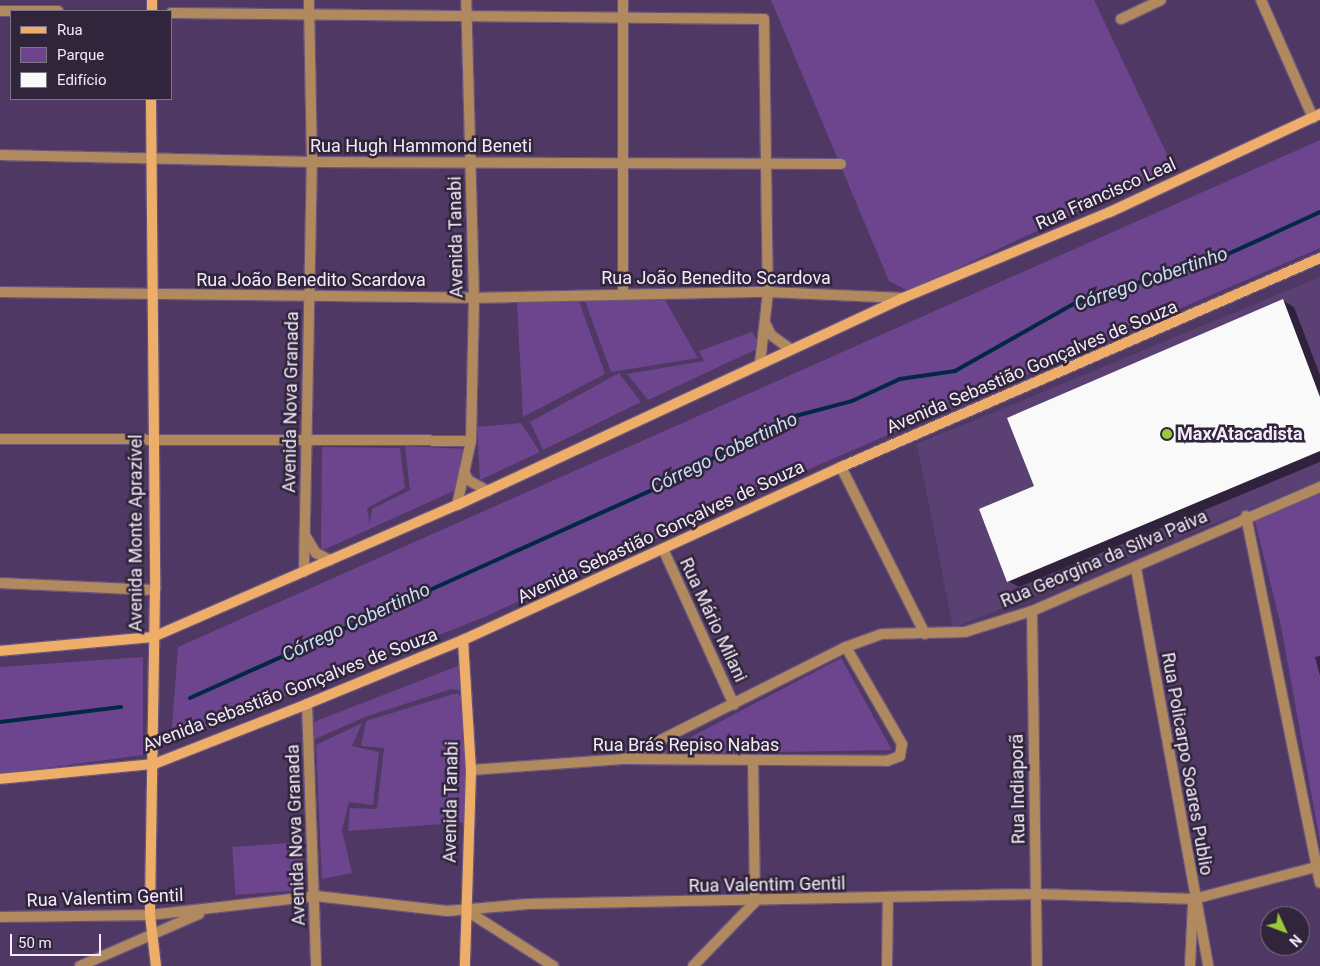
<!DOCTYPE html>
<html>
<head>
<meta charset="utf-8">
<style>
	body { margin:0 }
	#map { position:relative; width:1320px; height:966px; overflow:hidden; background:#4f3864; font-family:Roboto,sans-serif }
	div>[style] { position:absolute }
	.built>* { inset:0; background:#5b4173 }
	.green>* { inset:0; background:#6c458e; transform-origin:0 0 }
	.shadow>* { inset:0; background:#0007 }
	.stream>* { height:4px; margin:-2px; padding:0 2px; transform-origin:2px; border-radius:2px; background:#032845 }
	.building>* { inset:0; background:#f9f9f9 }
	.roads { filter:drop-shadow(1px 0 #69557c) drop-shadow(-1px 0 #69557c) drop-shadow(0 1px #69557c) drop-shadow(0 -1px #69557c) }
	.street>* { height:10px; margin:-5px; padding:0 5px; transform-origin:5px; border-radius:5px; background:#b1895f }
	.secondary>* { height:10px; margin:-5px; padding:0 5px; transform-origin:5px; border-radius:5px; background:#eeae69 }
	.dots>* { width:14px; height:14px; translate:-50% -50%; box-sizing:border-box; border:2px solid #30253a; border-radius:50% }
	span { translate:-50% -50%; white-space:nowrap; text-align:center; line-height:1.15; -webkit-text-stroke:5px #30253a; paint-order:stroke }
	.street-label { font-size:18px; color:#f3ebfb }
	.poi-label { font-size:18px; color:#f3ebfb; font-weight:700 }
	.left { translate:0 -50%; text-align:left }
	.water-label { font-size:19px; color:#c7def5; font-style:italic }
	.legend { position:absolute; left:10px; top:10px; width:162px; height:90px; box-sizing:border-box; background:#30253a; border:1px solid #7e7487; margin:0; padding:6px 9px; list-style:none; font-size:15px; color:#f3ebfb }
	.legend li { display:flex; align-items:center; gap:10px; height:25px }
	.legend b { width:25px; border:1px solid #7e7487 }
	.north { position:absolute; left:1260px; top:906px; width:50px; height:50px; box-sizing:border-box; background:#30253a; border:1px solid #7e7487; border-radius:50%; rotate:133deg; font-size:14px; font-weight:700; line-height:20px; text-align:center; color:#f3ebfb }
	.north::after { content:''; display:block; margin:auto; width:18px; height:22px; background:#98cb37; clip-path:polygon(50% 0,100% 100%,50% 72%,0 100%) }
	.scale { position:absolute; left:10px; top:934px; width:91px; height:22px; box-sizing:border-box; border:2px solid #f3ebfb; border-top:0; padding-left:6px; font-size:15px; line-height:18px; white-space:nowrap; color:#f3ebfb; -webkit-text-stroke:4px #30253a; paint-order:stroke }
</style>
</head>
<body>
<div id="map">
	<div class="built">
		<i style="clip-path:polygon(1320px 277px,1320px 481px,953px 628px,917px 444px)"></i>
	</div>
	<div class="green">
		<i style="clip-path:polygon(771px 0,1094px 0,1173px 167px,909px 291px,889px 281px)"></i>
		<i style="clip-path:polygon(1320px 140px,1320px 248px,800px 473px,482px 618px,171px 741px,178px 647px)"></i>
		<i style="clip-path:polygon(664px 298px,698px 358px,611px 372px,585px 301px)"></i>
		<i style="clip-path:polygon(579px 301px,605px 374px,523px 417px,517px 302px)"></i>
		<i style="clip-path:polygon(752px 332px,761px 347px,648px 400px,627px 374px,704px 361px,699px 351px)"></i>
		<i style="clip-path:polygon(619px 373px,641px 402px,543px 450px,530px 422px)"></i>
		<i style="clip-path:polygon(521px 423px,540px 452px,480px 480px,477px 427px)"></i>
		<i style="clip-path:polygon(405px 446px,465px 449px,458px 489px,321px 551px,322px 447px,400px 448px,405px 488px,367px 508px,370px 524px,372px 509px,410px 490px)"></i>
		<i style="clip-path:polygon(1320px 494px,1320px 841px,1281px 626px,1255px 521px)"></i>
		<i style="clip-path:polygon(143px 657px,143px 755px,0 774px,0 667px)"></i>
		<i style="clip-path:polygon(841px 658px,892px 750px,659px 754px)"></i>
		<i style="clip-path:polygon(463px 664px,464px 691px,451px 689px,365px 717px,313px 740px,311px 723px)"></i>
		<i style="clip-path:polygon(457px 693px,462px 698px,469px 822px,348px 831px,350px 808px,377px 809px,384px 748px,361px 746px,366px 721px)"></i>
		<i style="clip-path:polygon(362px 723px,352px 746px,379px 752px,373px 805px,349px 802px,342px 830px,352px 873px,322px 879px,316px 745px)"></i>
		<i style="left:303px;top:842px;width:48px;height:71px;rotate:86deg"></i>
	</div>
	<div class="shadow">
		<i style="clip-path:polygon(1282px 300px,1294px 307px,1320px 375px,1320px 462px,1019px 587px,1008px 581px,1036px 487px)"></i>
		<i style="clip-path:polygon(1320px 656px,1320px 676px,1315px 657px)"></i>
	</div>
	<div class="stream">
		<i style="left:190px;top:698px;width:529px;rotate:-24.24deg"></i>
		<i style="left:672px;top:481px;width:128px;rotate:-29deg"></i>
		<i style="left:784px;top:419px;width:70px;rotate:-14.8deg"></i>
		<i style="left:852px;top:401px;width:53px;rotate:-24.6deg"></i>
		<i style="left:900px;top:379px;width:56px;rotate:-8.3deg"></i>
		<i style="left:955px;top:371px;width:138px;rotate:-29.5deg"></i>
		<i style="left:1075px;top:303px;width:161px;rotate:-17.8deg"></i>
		<i style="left:1228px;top:254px;width:101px;rotate:-24.5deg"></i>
		<i style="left:0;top:722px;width:122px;rotate:-7.1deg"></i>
	</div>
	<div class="building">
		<i style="clip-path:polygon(1283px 299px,1320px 397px,1320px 451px,1007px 582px,979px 509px,1034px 486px,1007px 418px)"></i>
	</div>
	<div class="roads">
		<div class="street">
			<i style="left:623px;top:0;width:293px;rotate:90deg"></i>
			<i style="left:1261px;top:0;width:129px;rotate:66.2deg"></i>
			<i style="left:0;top:11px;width:58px"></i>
			<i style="left:171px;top:13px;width:593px;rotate:0.58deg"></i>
			<i style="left:764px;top:19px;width:273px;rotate:89.2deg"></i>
			<i style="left:768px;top:292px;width:71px;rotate:96.4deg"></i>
			<i style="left:1121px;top:19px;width:44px;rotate:-25.4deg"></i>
			<i style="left:0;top:155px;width:312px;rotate:1.3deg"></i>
			<i style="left:312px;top:162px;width:529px;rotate:0.22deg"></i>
			<i style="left:0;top:292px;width:474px;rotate:0.7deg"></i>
			<i style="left:474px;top:298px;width:294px;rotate:-1.2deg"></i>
			<i style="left:768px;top:292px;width:135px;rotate:2.5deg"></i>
			<i style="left:765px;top:323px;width:13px;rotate:63deg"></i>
			<i style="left:771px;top:335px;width:24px;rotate:36deg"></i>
			<i style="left:0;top:439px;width:471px;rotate:0.2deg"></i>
			<i style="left:841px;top:467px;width:187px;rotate:63.3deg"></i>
			<i style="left:464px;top:472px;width:9px;rotate:63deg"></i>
			<i style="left:468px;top:480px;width:23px;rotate:29deg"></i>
			<i style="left:457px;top:505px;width:66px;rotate:-77.7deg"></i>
			<i style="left:471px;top:441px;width:143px;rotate:-88.8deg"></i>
			<i style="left:474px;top:298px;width:298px;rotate:-91.5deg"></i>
			<i style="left:1246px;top:516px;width:374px;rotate:78.6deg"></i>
			<i style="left:305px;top:535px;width:21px;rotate:59deg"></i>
			<i style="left:316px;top:553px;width:16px;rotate:27deg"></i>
			<i style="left:663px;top:549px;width:171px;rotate:65.5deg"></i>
			<i style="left:1136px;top:568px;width:404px;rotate:79.7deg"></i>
			<i style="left:304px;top:572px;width:410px;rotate:-88.9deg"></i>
			<i style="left:312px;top:162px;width:162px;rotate:-91.1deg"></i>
			<i style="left:0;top:583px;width:155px;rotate:2.6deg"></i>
			<i style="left:1032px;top:611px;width:355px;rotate:89.2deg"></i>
			<i style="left:307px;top:704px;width:262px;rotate:88deg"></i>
			<i style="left:623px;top:759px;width:250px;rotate:-26.7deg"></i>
			<i style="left:846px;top:647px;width:38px;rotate:-20deg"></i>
			<i style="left:882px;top:634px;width:83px;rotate:-1.4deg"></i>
			<i style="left:965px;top:632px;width:70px;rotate:-17.4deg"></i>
			<i style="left:1032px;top:611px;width:314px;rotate:-23.3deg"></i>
			<i style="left:471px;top:770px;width:152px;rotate:-4.1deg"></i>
			<i style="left:623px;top:759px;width:264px;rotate:0.4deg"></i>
			<i style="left:887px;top:761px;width:14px;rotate:-21deg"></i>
			<i style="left:900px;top:756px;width:12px;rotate:-81deg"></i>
			<i style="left:902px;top:744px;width:112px;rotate:-120deg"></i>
			<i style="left:464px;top:909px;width:106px;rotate:32.6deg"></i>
			<i style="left:0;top:917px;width:150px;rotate:-0.8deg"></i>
			<i style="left:150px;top:915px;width:167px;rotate:-6.5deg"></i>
			<i style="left:316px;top:896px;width:132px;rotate:6.5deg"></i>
			<i style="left:447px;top:911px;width:81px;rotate:-4.9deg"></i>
			<i style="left:528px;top:904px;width:508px;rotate:-1.13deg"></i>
			<i style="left:1036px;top:894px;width:158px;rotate:1.8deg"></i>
			<i style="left:1194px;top:899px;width:130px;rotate:-14.7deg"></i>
			<i style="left:80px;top:966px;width:130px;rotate:-23.6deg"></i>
			<i style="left:693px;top:966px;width:89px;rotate:-45.9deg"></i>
			<i style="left:755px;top:902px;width:141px;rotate:-90.8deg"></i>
			<i style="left:887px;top:966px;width:68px;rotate:-89.2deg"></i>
			<i style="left:1190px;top:966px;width:61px;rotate:-87.2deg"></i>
		</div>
		<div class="secondary">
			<i style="left:152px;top:0;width:11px;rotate:90deg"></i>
			<i style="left:151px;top:99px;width:491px;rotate:89.5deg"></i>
			<i style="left:155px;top:590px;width:325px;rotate:90.9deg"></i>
			<i style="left:150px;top:915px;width:51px;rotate:83.3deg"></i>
			<i style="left:463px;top:640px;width:130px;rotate:86.5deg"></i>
			<i style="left:471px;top:770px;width:196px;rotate:91.8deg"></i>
			<i style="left:0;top:651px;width:154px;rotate:-5.2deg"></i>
			<i style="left:153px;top:637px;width:331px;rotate:-23.5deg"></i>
			<i style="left:457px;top:505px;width:492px;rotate:-24.9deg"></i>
			<i style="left:903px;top:298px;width:224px;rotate:-22.6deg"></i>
			<i style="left:1110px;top:212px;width:232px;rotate:-25deg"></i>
			<i style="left:0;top:779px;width:155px;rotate:-5.6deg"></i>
			<i style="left:154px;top:764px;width:164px;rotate:-21.4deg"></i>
			<i style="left:307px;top:704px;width:169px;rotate:-22.3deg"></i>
			<i style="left:463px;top:640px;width:416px;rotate:-24.6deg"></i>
			<i style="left:841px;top:467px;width:523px;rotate:-23.57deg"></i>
		</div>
	</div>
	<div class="dots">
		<i style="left:1167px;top:434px;background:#98cb37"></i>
	</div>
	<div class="street-label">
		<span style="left:421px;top:146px">Rua Hugh Hammond Beneti</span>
		<span style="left:1106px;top:194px;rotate:-24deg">Rua Francisco Leal</span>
		<span style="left:456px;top:237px;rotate:-91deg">Avenida Tanabi</span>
		<span style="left:716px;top:278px">Rua João Benedito Scardova</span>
		<span style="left:311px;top:280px">Rua João Benedito Scardova</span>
		<span style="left:1032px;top:367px;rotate:-23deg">Avenida Sebastião Gonçalves de Souza</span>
		<span style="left:291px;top:402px;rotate:-89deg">Avenida Nova Granada</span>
		<span style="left:661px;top:532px;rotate:-25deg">Avenida Sebastião Gonçalves de Souza</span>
		<span style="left:136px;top:533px;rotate:-90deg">Avenida Monte Aprazível</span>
		<span style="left:1104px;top:559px;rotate:-23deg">Rua Georgina da Silva Paiva</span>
		<span style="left:713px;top:620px;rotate:65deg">Rua Mário Milani</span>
		<span style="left:290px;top:690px;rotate:-21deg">Avenida Sebastião Gonçalves de Souza</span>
		<span style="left:686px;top:745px">Rua Brás Repiso Nabas</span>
		<span style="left:1187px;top:764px;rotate:80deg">Rua Policarpo Soares Publio</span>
		<span style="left:1018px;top:789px;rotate:-91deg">Rua Indiaporã</span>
		<span style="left:451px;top:802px;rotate:-89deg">Avenida Tanabi</span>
		<span style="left:296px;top:835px;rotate:-92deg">Avenida Nova Granada</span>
		<span style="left:767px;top:885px;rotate:-1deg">Rua Valentim Gentil</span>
		<span style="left:105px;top:898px;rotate:-2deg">Rua Valentim Gentil</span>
	</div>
	<div class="poi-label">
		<span class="left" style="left:1177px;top:434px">Max Atacadista</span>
	</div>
	<div class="water-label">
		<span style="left:1151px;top:279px;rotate:-19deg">Córrego Cobertinho</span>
		<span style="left:724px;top:453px;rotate:-26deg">Córrego Cobertinho</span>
		<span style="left:356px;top:622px;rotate:-25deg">Córrego Cobertinho</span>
	</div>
	<ul class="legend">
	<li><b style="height:6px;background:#eeae69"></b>Rua</li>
	<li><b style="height:14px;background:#6c458e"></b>Parque</li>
	<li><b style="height:14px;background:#f9f9f9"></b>Edifício</li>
	</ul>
	<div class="north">N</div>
	<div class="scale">50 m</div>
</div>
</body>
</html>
